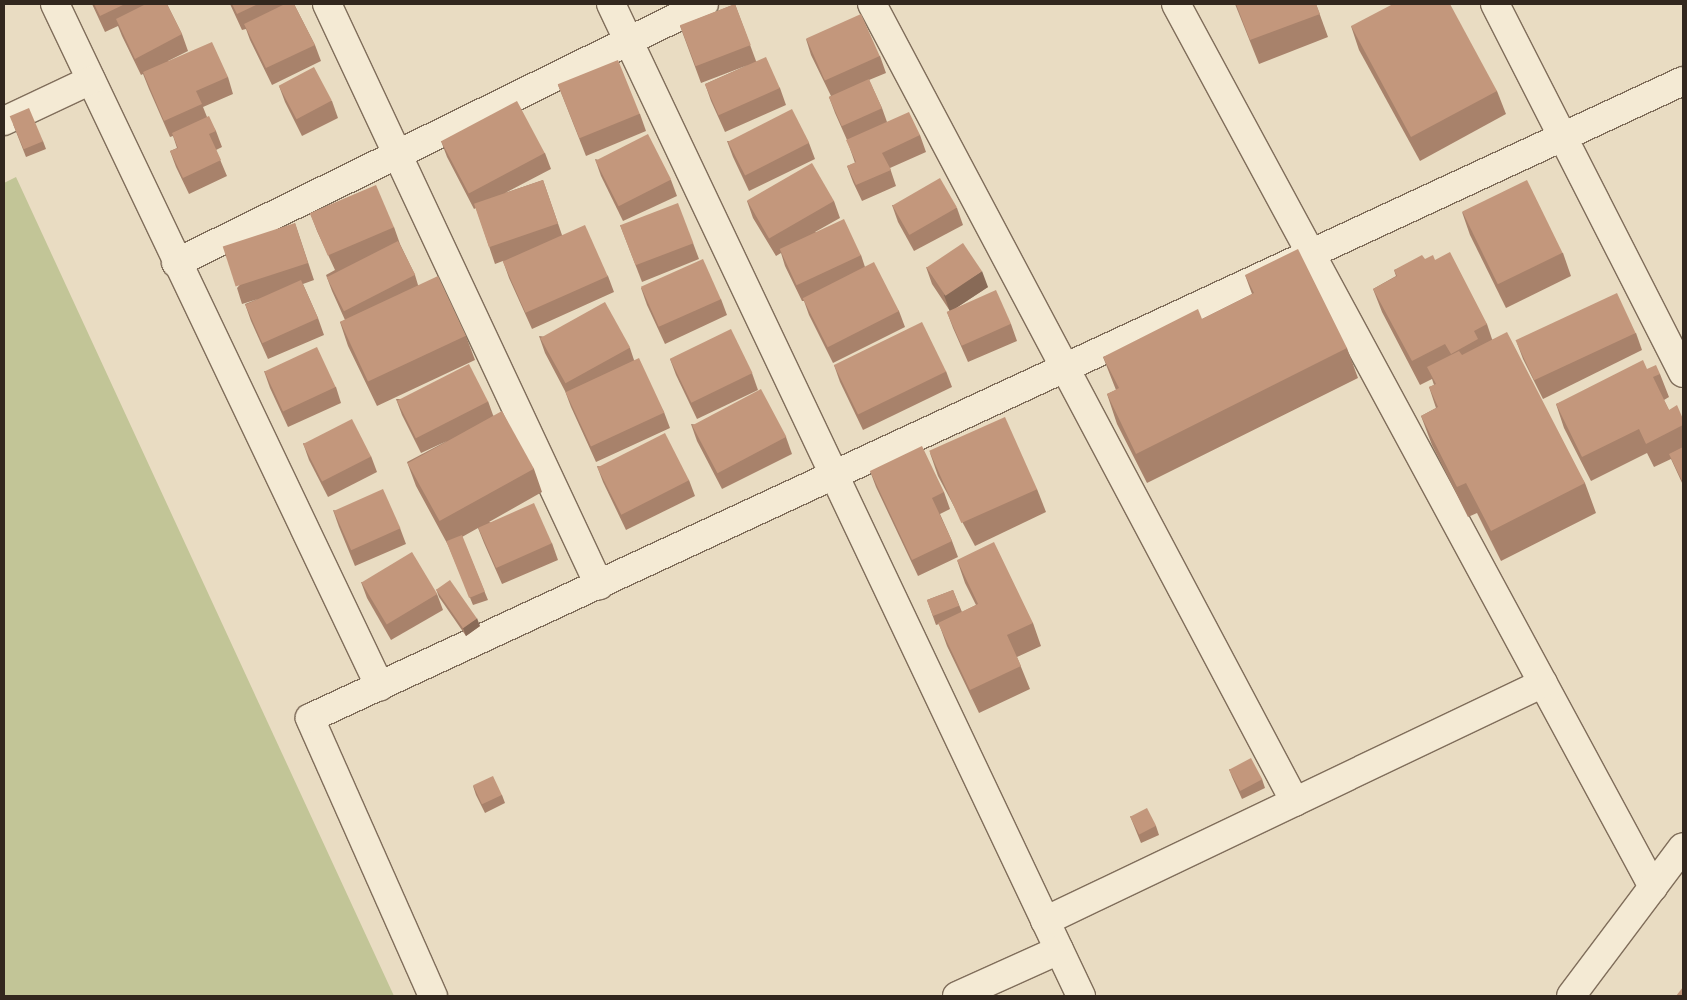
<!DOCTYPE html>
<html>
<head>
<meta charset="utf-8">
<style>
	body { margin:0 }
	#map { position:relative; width:1687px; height:1000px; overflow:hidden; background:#e9dcc2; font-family:Lora,serif }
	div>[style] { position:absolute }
	.green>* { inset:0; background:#c2c597 }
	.roads { filter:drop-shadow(1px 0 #806e5b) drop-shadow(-1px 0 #806e5b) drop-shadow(0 1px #806e5b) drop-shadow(0 -1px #806e5b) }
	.minor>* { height:28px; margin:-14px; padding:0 14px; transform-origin:14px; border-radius:14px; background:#f4ead4 }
	.wall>* { inset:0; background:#a8826b }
	.shaded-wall>* { inset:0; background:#886a57 }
	.building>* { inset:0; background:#c3977c; transform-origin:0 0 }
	span { translate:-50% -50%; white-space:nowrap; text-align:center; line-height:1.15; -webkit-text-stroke:4px #f1e6d1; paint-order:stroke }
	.frame { position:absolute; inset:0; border:5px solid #32271e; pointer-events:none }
</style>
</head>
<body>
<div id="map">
	<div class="green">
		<i style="clip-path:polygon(16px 177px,394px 996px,4px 996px,4px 183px)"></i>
	</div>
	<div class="roads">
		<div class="minor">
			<i style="left:55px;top:4px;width:756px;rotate:64.55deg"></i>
			<i style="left:327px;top:4px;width:642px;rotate:64.91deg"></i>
			<i style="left:611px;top:4px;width:1098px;rotate:64.65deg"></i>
			<i style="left:872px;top:4px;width:903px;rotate:62.07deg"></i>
			<i style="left:1176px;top:4px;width:1004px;rotate:61.62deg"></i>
			<i style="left:1495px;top:4px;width:414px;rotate:63deg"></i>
			<i style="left:4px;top:121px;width:96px;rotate:-25.2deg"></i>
			<i style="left:176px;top:263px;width:588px;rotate:-26.13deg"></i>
			<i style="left:1045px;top:921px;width:552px;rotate:-25.54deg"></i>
			<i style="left:433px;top:996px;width:304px;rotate:-113.9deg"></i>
			<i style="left:310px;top:718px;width:1514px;rotate:-24.89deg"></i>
			<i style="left:957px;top:996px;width:112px;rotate:-24.3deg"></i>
			<i style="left:1571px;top:996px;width:186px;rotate:-53.1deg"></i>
		</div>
	</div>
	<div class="wall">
		<i style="clip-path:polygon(92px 4px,167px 4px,182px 34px,188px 51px,168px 61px,228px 77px,233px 94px,203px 107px,207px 117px,216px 131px,222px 147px,216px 150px,227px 176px,189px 194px,176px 167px,170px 151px,177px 148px,173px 136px,170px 137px,149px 89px,143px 74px,141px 75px,122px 36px,118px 26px,105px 32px)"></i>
		<i style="clip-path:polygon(230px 4px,294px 4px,315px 45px,321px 61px,272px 85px,250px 40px,246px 29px,242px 30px)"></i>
		<i style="clip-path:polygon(735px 4px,756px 61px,780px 88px,786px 105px,725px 132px,711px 101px,705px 84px,748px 65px,701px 83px,680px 26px)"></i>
		<i style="clip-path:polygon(1235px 4px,1316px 4px,1328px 37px,1259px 64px)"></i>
		<i style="clip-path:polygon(1351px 26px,1497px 91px,1506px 114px,1420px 161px,1359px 50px)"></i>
		<i style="clip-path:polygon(806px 39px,880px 56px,886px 73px,869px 80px,882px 108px,887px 122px,920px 135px,926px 152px,890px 168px,896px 186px,862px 201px,853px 182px,847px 166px,855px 163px,847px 140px,835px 113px,829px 97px,831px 96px,811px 55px)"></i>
		<i style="clip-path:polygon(558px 85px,640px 114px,646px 131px,586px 156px)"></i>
		<i style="clip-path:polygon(279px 86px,332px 101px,338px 118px,302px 136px,285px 102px)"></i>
		<i style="clip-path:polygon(13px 124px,43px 141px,46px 149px,26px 157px)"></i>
		<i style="clip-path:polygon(441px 141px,545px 153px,551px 169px,505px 193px,543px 180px,562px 235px,608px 276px,614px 292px,532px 329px,509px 278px,503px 261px,508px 259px,495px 264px,476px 208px,474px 209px,447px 157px)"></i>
		<i style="clip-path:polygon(727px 141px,809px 143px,815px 159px,749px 191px,733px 157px)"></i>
		<i style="clip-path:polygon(595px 159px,671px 180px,677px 196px,623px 221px,601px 176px)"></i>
		<i style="clip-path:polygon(747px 201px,834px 201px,840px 218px,815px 232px,861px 255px,865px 267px,899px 311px,905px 327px,833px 363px,809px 315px,804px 301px,802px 301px,785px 266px,781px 253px,776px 256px,753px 218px)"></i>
		<i style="clip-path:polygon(892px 205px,957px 208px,963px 225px,914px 251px,898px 222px)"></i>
		<i style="clip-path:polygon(1462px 212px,1563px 253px,1571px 276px,1506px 308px,1470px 235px)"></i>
		<i style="clip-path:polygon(311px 215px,394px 227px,400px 244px,415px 275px,418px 285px,466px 336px,475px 360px,377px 406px,348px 346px,340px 322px,345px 320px,332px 291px,326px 275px,335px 270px,317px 231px)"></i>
		<i style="clip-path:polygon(295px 223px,314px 280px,303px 284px,318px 318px,324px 335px,268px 359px,251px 321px,245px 304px,258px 299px,242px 304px,237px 288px)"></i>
		<i style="clip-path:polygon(620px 225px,693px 243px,699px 259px,642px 282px)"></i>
		<i style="clip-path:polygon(1425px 259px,1435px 260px,1487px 324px,1492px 339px,1585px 483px,1596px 513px,1501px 561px,1477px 513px,1468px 517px,1432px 445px,1421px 416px,1436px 408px,1429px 387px,1434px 385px,1432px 379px,1420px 385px,1382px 312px,1373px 289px,1396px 276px,1394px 270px)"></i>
		<i style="clip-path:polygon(926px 267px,988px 287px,956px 308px,1011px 324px,1017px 341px,968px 362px,953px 328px,947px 312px,950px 311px,932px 284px)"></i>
		<i style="clip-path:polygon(1245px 275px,1347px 348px,1358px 378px,1147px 483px,1117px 424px,1107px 394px,1116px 390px,1103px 357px,1202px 319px,1252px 294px)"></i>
		<i style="clip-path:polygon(641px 288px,721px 299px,727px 315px,665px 344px,647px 305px)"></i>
		<i style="clip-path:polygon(1636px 333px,1642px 350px,1543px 399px,1523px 359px,1517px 343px)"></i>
		<i style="clip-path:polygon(539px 336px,630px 348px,634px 360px,664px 412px,670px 428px,596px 462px,571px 407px,565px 391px,545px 353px)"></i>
		<i style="clip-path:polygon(670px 359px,752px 373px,758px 390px,697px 419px,676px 375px)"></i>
		<i style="clip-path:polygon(834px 365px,946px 371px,952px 387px,863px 430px,840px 382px)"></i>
		<i style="clip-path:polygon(1647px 369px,1660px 374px,1669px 397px,1664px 400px,1669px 410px,1683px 419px,1683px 485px,1671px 459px,1654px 467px,1647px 453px,1591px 481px,1564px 428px,1556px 404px)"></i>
		<i style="clip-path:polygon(264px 371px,336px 387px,341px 403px,288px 427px,270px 388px)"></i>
		<i style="clip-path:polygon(396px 399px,488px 401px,493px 415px,534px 469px,542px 492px,489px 522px,552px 543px,558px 560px,502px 584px,484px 543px,478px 528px,462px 537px,488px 600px,473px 605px,448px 545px,416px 486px,407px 462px,447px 441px,421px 453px,402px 415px)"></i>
		<i style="clip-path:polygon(691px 424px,786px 437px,792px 454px,722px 489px,697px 441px)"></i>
		<i style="clip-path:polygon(303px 443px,371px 456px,377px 472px,328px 497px,309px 460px)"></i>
		<i style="clip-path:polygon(930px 453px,1037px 489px,1046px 512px,975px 546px,938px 476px)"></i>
		<i style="clip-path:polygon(597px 466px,689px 480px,695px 496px,626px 530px,603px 482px)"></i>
		<i style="clip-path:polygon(870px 471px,944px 492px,950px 509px,940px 514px,952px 541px,958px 557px,918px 576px,876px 487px)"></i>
		<i style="clip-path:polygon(333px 510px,400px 528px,406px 544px,355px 566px,339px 527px)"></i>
		<i style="clip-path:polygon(957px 560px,1033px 623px,1041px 646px,1017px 657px,1030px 689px,979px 713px,947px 646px,939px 624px,936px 625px,927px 600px,953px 590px,962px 612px,976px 605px,965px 583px)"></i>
		<i style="clip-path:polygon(361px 582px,437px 594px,443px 610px,391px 640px,367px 598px)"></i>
		<i style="clip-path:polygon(436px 589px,480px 626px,466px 636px,439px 597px)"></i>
		<i style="clip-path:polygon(1229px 769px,1262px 779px,1265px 788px,1242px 799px,1232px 777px)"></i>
		<i style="clip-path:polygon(473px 786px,502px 795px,505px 803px,485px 813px,476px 795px)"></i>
		<i style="clip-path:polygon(1130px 816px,1156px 826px,1159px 835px,1141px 843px)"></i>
	</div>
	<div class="shaded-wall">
		<i style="clip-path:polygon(982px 271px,988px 287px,950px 312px,944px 295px)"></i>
		<i style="clip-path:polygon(477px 618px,480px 626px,466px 636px,463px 628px)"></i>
	</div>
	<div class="building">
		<i style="clip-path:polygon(94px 4px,125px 4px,100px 16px)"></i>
		<i style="clip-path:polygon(146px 4px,167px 4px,182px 34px,135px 59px,116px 19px)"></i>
		<i style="clip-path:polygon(232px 4px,258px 4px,237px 14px)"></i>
		<i style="clip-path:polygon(285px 4px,294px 4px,315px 45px,266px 68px,244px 24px)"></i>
		<i style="left:735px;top:4px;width:44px;height:59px;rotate:69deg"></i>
		<i style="clip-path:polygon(1236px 4px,1316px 4px,1320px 14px,1250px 40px)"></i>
		<i style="clip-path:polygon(1393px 4px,1450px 4px,1497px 91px,1411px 137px,1351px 26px)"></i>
		<i style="left:861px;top:14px;width:46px;height:60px;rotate:66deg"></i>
		<i style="clip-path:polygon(212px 42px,228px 77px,196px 91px,202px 104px,164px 121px,143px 72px)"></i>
		<i style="left:766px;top:57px;width:34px;height:67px;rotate:66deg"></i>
		<i style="left:618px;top:60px;width:58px;height:65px;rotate:68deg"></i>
		<i style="left:314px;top:67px;width:38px;height:40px;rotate:62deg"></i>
		<i style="left:869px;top:79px;width:32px;height:44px;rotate:66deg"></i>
		<i style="left:517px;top:101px;width:59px;height:86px;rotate:62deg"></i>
		<i style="left:29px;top:108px;width:36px;height:21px;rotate:67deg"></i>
		<i style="left:792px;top:109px;width:38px;height:72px;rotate:63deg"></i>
		<i style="clip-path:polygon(909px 112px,920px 135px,882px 153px,891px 170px,856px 185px,847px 166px,856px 162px,846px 140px)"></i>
		<i style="clip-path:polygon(209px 116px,216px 131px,209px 134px,221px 160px,183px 178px,170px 151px,178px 148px,172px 133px)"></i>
		<i style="left:648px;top:134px;width:51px;height:59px;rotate:63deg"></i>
		<i style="left:812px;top:163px;width:44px;height:75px;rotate:60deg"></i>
		<i style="left:940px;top:178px;width:34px;height:55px;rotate:60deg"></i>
		<i style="left:543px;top:180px;width:46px;height:73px;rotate:71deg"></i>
		<i style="left:1527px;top:180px;width:81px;height:72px;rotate:64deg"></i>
		<i style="left:376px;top:185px;width:46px;height:72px;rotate:67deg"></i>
		<i style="left:678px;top:203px;width:43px;height:62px;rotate:69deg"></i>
		<i style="left:844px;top:219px;width:40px;height:71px;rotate:65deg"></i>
		<i style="left:295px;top:223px;width:42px;height:76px;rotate:72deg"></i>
		<i style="left:585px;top:225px;width:56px;height:90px;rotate:66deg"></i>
		<i style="left:398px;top:241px;width:38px;height:80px;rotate:63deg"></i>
		<i style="left:963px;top:243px;width:34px;height:44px;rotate:56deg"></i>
		<i style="clip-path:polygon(1298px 249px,1347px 348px,1136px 454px,1107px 394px,1119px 388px,1103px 357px,1198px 309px,1202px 319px,1254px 293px,1245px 275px)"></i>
		<i style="clip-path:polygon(1450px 252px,1487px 324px,1474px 331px,1478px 339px,1451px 354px,1445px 344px,1412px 361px,1373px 289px,1397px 276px,1394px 270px,1422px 255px,1425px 259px,1433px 255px,1435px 260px)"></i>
		<i style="left:703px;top:259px;width:44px;height:68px;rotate:66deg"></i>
		<i style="left:874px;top:262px;width:55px;height:80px;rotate:63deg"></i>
		<i style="left:438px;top:276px;width:66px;height:108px;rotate:65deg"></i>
		<i style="left:301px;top:280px;width:42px;height:61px;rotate:66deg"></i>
		<i style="left:996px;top:290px;width:37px;height:54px;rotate:66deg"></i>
		<i style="left:1617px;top:293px;width:44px;height:112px;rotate:65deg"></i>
		<i style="left:605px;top:302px;width:52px;height:74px;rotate:61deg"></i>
		<i style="left:922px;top:322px;width:55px;height:98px;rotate:64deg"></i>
		<i style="left:731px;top:329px;width:49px;height:68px;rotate:64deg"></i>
		<i style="clip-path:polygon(1507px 332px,1585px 483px,1491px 531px,1466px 483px,1457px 487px,1421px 416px,1438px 407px,1429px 387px,1436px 384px,1427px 367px,1459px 351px,1462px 355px)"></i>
		<i style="left:317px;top:347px;width:44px;height:58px;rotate:65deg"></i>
		<i style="left:639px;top:358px;width:60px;height:81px;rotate:65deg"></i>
		<i style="clip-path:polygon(1643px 360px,1647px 369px,1656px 365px,1660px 374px,1653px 377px,1669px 410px,1677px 405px,1683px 419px,1683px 425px,1646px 444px,1639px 429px,1582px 457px,1556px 404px)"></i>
		<i style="left:469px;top:364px;width:42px;height:81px;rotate:63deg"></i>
		<i style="left:761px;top:389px;width:54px;height:78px;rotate:62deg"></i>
		<i style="left:502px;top:411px;width:66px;height:108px;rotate:61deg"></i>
		<i style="left:1005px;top:417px;width:79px;height:83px;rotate:66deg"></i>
		<i style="left:352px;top:419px;width:42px;height:55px;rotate:63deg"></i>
		<i style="left:665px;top:433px;width:53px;height:76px;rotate:63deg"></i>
		<i style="clip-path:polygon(922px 446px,944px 492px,932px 498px,952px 541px,912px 560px,870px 471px)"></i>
		<i style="clip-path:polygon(1683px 447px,1683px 483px,1669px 454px)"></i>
		<i style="left:383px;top:489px;width:43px;height:54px;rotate:66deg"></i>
		<i style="left:534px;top:503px;width:44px;height:61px;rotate:66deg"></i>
		<i style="left:462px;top:535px;width:61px;height:17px;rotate:68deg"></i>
		<i style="clip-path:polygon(994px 542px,1033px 623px,1007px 635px,1021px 666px,970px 690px,938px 623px,978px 604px,957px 560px)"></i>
		<i style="left:412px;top:552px;width:49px;height:59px;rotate:59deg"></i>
		<i style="left:450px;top:580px;width:47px;height:17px;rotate:55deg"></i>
		<i style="left:953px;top:590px;width:17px;height:28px;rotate:69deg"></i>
		<i style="left:1251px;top:758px;width:24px;height:25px;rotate:62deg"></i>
		<i style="left:493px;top:776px;width:21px;height:22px;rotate:65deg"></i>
		<i style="left:1147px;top:808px;width:20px;height:19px;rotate:63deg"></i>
		<i style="clip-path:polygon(1683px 987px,1683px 996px,1676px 996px)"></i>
	</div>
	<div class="frame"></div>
</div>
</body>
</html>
